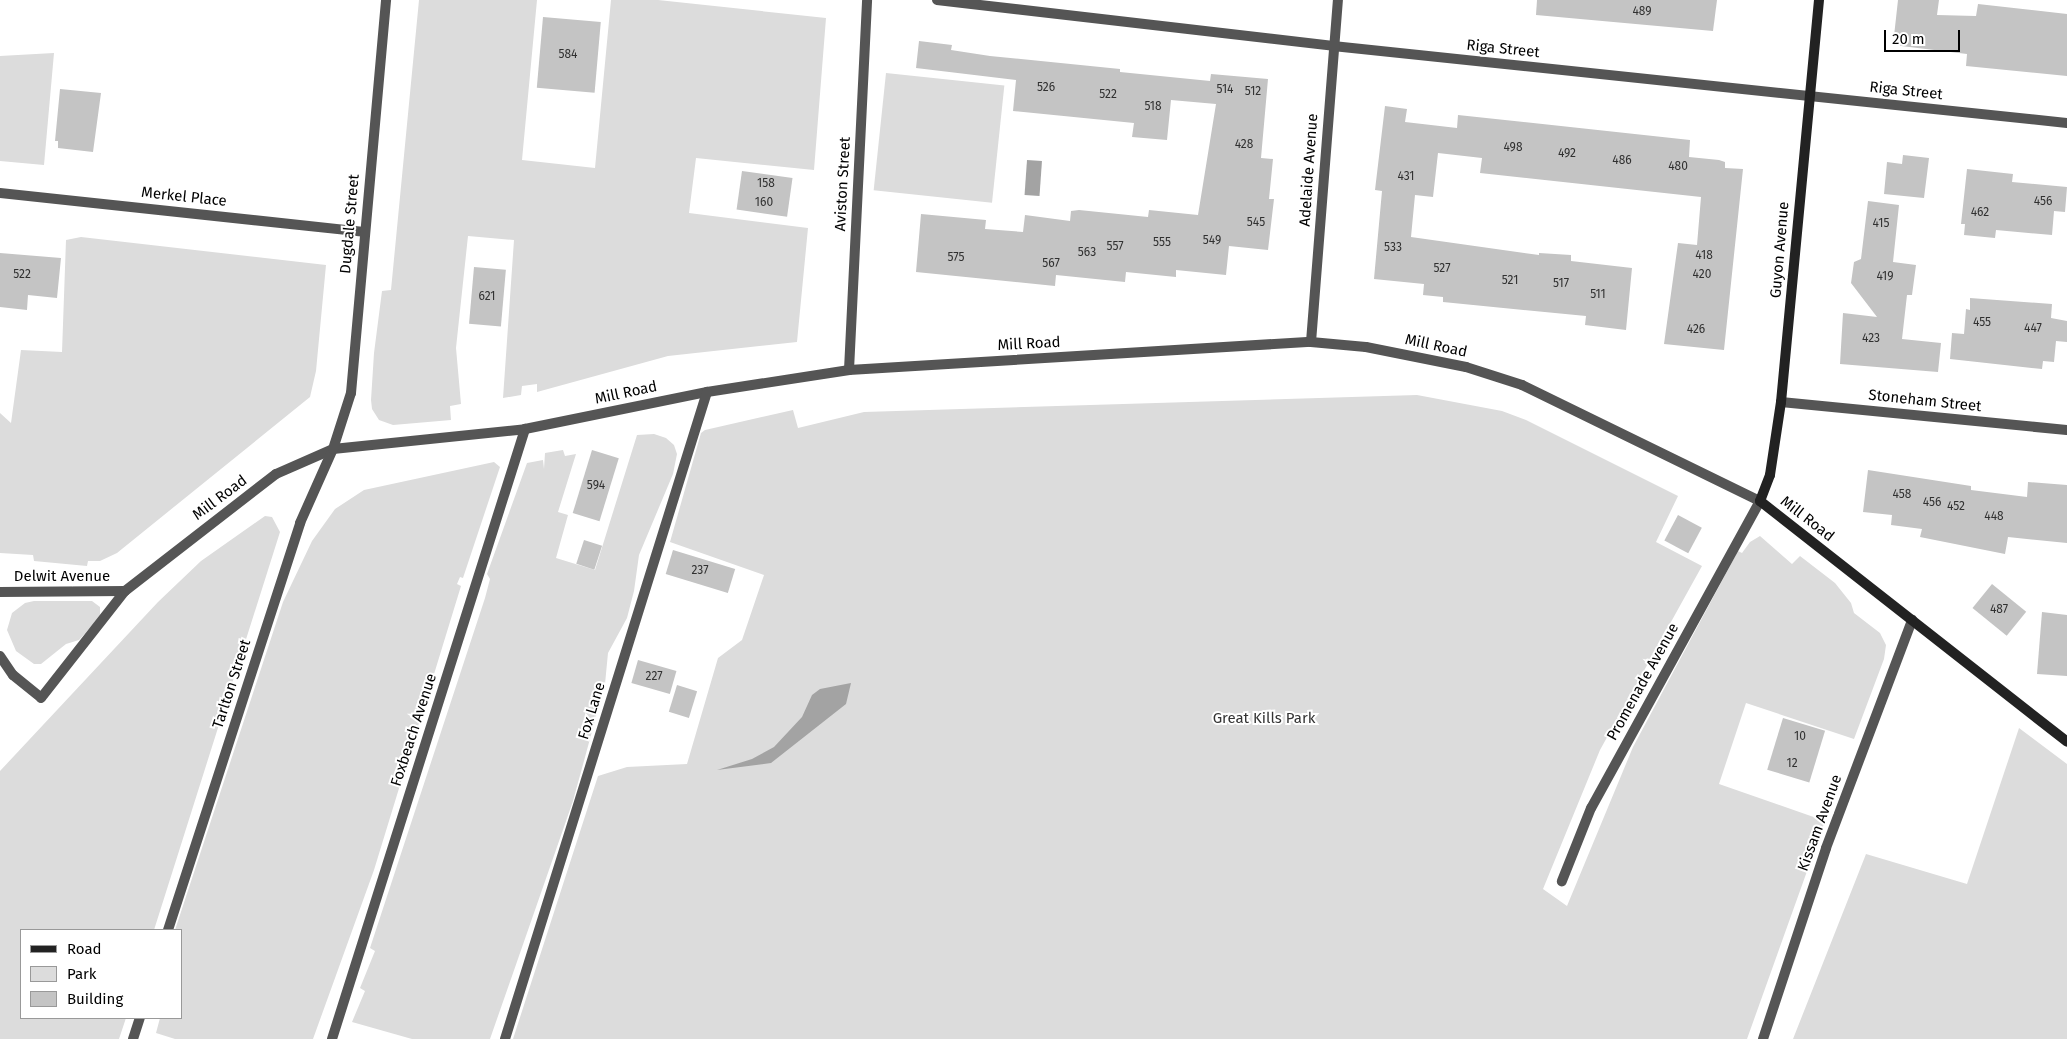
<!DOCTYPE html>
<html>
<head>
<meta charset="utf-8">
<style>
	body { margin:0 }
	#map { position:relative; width:2067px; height:1039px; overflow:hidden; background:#fff; font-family:"Fira Sans",sans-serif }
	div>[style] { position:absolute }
	.green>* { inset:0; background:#dcdcdc; transform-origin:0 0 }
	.water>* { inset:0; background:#a3a3a3; transform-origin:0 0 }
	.building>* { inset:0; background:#c4c4c4; transform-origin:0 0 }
	.street>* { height:10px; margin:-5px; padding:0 5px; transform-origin:5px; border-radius:5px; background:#555 }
	.secondary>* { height:10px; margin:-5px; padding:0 5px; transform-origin:5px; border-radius:5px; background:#222 }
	span { translate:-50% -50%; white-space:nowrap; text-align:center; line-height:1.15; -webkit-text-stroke:4px #fff; paint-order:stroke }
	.number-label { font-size:12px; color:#313131 }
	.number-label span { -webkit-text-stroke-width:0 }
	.street-label { font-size:15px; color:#000 }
	.park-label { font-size:15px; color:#333 }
	.legend { position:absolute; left:20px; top:929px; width:162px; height:90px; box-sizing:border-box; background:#fff; border:1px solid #999; margin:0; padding:6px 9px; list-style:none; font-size:15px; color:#000 }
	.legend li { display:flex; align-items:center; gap:10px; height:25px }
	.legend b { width:25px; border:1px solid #999 }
	.scale { position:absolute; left:1884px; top:30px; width:76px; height:22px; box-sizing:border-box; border:2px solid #000; border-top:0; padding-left:6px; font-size:15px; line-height:18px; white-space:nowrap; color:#000; -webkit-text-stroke:4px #fff; paint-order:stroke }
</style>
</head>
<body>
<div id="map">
	<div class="green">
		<i style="clip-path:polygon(419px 0,537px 0,522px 160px,595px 168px,611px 0,658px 0,826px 18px,814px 170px,696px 158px,689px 213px,808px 228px,797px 342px,668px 356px,537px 392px,537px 384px,522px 386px,521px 395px,503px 398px,514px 240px,468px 236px,456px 348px,461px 404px,450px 406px,451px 420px,393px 425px,379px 420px,372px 409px,371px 400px,374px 353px,382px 291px,391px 290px)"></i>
		<i style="clip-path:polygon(54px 53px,44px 165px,0 161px,0 56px)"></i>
		<i style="left:886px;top:73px;width:119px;height:118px;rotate:6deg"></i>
		<i style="clip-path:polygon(81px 237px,326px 265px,316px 371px,310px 397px,117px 553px,100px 561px,88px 561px,87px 566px,34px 561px,33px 555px,0 553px,0 413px,11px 423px,21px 350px,62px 352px,66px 240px)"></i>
		<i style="clip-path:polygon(1417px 395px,1502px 411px,1526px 420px,1678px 496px,1656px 542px,1702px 566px,1600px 750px,1543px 889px,1567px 906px,1633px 747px,1738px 551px,1742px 553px,1750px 542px,1760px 536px,1792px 564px,1800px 556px,1835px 583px,1851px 603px,1854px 613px,1880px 633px,1886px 645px,1884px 659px,1854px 739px,1746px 703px,1719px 784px,1825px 821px,1747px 1039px,513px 1039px,598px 776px,627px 767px,687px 764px,718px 658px,742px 640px,764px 575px,670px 542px,701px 433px,705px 430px,793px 410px,798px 428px,864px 412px)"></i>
		<i style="clip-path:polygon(654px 434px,666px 438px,674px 445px,677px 454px,673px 474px,639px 555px,634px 591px,627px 618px,608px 653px,605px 684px,573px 801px,490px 1039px,412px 1039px,352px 1022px,365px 991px,360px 988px,375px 951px,370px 948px,485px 598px,490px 579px,487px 574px,527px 463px,543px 460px,544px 469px,545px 453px,563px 450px,565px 456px,576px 454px,558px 512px,568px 515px,556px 558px,595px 570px,637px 435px)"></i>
		<i style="clip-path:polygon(494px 462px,500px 467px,463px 578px,460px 577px,457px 584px,461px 586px,374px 870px,313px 1039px,175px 1039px,156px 1033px,160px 1018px,181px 1018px,181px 930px,175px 930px,283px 602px,312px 541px,335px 509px,364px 490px)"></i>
		<i style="clip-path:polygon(265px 516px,272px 517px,280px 532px,154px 930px,21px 930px,21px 1018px,126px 1018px,119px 1039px,0 1039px,0 771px,158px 602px,201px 561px)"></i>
		<i style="clip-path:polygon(34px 601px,92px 601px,100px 607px,100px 617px,79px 640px,66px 644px,41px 664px,34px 664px,16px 651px,7px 630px,12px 613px,25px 603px)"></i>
		<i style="clip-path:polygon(2019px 728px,2067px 764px,2067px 1039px,1793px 1039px,1866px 854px,1967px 884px)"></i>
	</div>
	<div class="water">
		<i style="left:1027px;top:160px;width:15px;height:35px;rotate:4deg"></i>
		<i style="clip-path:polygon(851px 683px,846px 704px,771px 763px,717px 770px,752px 759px,774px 747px,802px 717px,812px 695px,820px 689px)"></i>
	</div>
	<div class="building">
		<i style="clip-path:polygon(1537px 0,1717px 0,1713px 31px,1536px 15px)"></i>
		<i style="clip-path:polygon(1898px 0,1939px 0,1937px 15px,1976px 16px,1978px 4px,2067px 14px,2067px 76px,1966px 66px,1967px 54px,1893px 45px)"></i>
		<i style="left:543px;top:17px;width:58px;height:71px;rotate:5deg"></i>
		<i style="clip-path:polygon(919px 41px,952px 45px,951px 50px,990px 56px,1120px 69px,1120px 72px,1210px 81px,1211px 74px,1268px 79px,1261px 158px,1273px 159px,1269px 199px,1274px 199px,1268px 250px,1229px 246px,1226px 275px,1176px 270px,1176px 277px,1126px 272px,1125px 282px,1056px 275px,1055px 286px,916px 272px,921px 214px,986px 220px,985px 229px,1023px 232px,1025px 215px,1070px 221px,1071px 211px,1079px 210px,1148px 217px,1149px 210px,1198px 215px,1216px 104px,1171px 100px,1167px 140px,1132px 137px,1134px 123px,1013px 111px,1016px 80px,916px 68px)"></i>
		<i style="clip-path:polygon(60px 89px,101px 93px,93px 152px,58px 148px,58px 141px,55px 141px)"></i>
		<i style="clip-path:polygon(1385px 106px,1407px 109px,1405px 122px,1457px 128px,1458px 115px,1690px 140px,1689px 157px,1719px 160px,1725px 162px,1725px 168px,1743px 169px,1724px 350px,1664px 344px,1678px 243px,1697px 245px,1701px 197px,1480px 173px,1482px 158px,1438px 153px,1433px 197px,1415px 195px,1411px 237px,1539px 255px,1539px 253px,1571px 255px,1571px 261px,1632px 268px,1626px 330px,1585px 325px,1586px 316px,1443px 302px,1443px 297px,1423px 295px,1424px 284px,1374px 279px,1382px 191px,1375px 190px)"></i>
		<i style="clip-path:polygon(1903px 155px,1929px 158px,1924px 198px,1884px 194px,1887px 162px,1902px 164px)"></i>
		<i style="clip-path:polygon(1967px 169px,2013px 174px,2012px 182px,2067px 187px,2065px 212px,2054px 211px,2052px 235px,1996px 230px,1995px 238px,1964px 235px,1965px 224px,1961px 224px)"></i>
		<i style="left:742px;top:171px;width:51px;height:39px;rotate:8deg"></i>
		<i style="clip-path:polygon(1868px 201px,1899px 205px,1893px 262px,1916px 265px,1912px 295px,1907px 295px,1902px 339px,1941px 343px,1938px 372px,1840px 364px,1843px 313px,1877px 317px,1851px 283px,1854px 262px,1861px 259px)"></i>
		<i style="clip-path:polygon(0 253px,61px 258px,57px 298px,28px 295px,27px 310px,0 307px)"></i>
		<i style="left:474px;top:267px;width:32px;height:57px;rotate:5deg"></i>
		<i style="clip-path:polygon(1970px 298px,2052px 304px,2051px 318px,2067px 321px,2067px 342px,2056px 341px,2054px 362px,2043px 361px,2042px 369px,1950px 359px,1952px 333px,1964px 334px,1966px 309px,1970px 310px)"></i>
		<i style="left:592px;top:450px;width:28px;height:66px;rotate:17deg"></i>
		<i style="clip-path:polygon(1868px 470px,1971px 486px,1971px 490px,2027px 497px,2028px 482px,2067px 485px,2067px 543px,2008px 537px,2005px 554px,1920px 537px,1922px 529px,1891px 525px,1892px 515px,1863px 512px)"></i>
		<i style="left:1678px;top:515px;width:27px;height:29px;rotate:28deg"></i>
		<i style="left:584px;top:540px;width:19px;height:25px;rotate:18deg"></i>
		<i style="left:673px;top:550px;width:65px;height:25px;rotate:17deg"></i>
		<i style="left:1992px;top:584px;width:44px;height:31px;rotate:39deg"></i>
		<i style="clip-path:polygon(2042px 612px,2067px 615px,2067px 676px,2037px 674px)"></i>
		<i style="left:638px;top:660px;width:40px;height:24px;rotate:16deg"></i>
		<i style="left:677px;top:685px;width:21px;height:28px;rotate:17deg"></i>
		<i style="left:1783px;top:718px;width:44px;height:54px;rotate:17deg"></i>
	</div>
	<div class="street">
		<i style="left:937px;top:0;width:399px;rotate:6.6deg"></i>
		<i style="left:1333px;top:46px;width:738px;rotate:5.99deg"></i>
		<i style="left:0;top:193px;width:366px;rotate:6.1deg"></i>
		<i style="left:1311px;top:342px;width:343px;rotate:-85.5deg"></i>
		<i style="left:849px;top:370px;width:370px;rotate:-87.2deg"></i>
		<i style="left:1781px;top:402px;width:287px;rotate:5.6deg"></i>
		<i style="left:0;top:592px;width:125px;rotate:-0.5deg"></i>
		<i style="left:0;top:656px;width:23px;rotate:56deg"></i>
		<i style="left:13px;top:675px;width:36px;rotate:39deg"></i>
		<i style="left:41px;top:698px;width:136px;rotate:-51.9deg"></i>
		<i style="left:125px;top:591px;width:191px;rotate:-37.8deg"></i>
		<i style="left:276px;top:474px;width:62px;rotate:-23.7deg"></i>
		<i style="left:333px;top:449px;width:193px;rotate:-5.9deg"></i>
		<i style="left:525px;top:429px;width:186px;rotate:-11.5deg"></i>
		<i style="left:707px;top:392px;width:144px;rotate:-8.8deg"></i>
		<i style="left:849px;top:370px;width:463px;rotate:-3.5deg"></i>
		<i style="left:1311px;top:342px;width:55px;rotate:5.2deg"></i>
		<i style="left:1366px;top:347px;width:102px;rotate:11.3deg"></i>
		<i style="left:1466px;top:367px;width:59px;rotate:17.8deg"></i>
		<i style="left:1522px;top:385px;width:265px;rotate:26deg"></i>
		<i style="left:1760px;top:501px;width:350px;rotate:118.8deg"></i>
		<i style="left:1591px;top:808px;width:79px;rotate:111.7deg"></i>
		<i style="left:168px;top:930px;width:428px;rotate:-72deg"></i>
		<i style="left:300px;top:523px;width:81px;rotate:-66deg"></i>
		<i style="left:333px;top:449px;width:59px;rotate:-72.2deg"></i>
		<i style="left:351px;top:393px;width:395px;rotate:-84.9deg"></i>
		<i style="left:133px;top:1039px;width:22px;rotate:-72deg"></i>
		<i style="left:332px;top:1039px;width:640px;rotate:-72.44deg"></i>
		<i style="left:505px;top:1039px;width:678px;rotate:-72.66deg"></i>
		<i style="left:1763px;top:1039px;width:201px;rotate:-71.7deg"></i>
		<i style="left:1826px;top:848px;width:244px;rotate:-69.3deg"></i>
	</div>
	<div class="secondary">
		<i style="left:1819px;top:0;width:404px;rotate:95.4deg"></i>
		<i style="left:1781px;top:402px;width:74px;rotate:98.6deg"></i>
		<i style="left:1770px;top:475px;width:28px;rotate:111deg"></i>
		<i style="left:1760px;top:501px;width:390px;rotate:38.1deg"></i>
	</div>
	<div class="number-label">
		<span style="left:1642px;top:12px">489</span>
		<span style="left:568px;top:55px">584</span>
		<span style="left:1046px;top:88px">526</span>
		<span style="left:1225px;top:90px">514</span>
		<span style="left:1253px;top:92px">512</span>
		<span style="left:1108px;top:95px">522</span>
		<span style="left:1153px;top:107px">518</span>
		<span style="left:1244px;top:145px">428</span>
		<span style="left:1513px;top:148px">498</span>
		<span style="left:1567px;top:154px">492</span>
		<span style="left:1622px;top:161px">486</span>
		<span style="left:1678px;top:167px">480</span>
		<span style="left:1406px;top:177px">431</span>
		<span style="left:766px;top:184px">158</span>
		<span style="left:2043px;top:202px">456</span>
		<span style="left:764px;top:203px">160</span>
		<span style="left:1980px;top:213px">462</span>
		<span style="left:1256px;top:223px">545</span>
		<span style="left:1881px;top:224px">415</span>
		<span style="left:1212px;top:241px">549</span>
		<span style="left:1162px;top:243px">555</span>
		<span style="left:1115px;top:247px">557</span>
		<span style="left:1393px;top:248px">533</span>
		<span style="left:1087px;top:253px">563</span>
		<span style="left:1704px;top:256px">418</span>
		<span style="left:956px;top:258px">575</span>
		<span style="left:1051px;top:264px">567</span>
		<span style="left:1442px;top:269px">527</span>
		<span style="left:22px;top:275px">522</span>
		<span style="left:1702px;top:275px">420</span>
		<span style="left:1885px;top:277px">419</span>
		<span style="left:1510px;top:281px">521</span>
		<span style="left:1561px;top:284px">517</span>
		<span style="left:1598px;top:295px">511</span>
		<span style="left:487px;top:297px">621</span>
		<span style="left:1982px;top:323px">455</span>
		<span style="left:2033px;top:329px">447</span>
		<span style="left:1696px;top:330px">426</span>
		<span style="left:1871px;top:339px">423</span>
		<span style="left:596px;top:486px">594</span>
		<span style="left:1902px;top:495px">458</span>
		<span style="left:1932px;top:503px">456</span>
		<span style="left:1956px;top:507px">452</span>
		<span style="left:1994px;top:517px">448</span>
		<span style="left:700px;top:571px">237</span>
		<span style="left:1999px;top:610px">487</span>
		<span style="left:654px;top:677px">227</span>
		<span style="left:1800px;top:737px">10</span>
		<span style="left:1792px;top:764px">12</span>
	</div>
	<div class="street-label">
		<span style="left:1503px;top:49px;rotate:6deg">Riga Street</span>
		<span style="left:1906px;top:91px;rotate:6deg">Riga Street</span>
		<span style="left:1309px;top:170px;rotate:-86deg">Adelaide Avenue</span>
		<span style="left:843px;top:184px;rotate:-87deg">Aviston Street</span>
		<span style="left:184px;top:197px;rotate:6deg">Merkel Place</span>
		<span style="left:350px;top:224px;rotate:-85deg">Dugdale Street</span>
		<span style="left:1780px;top:250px;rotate:-85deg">Guyon Avenue</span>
		<span style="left:1029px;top:344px;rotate:-3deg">Mill Road</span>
		<span style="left:1436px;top:346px;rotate:12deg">Mill Road</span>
		<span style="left:626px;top:393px;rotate:-12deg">Mill Road</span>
		<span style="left:1925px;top:401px;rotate:6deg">Stoneham Street</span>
		<span style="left:220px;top:498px;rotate:-37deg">Mill Road</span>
		<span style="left:1807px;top:519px;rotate:38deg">Mill Road</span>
		<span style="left:62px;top:577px">Delwit Avenue</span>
		<span style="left:1643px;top:682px;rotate:-61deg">Promenade Avenue</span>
		<span style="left:232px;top:684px;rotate:-72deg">Tarlton Street</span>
		<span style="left:592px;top:711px;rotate:-73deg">Fox Lane</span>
		<span style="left:414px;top:730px;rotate:-72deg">Foxbeach Avenue</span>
		<span style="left:1820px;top:823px;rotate:-70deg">Kissam Avenue</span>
	</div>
	<div class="park-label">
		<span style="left:1264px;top:719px">Great Kills Park</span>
	</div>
	<ul class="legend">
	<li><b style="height:6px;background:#222"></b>Road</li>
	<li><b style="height:14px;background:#dcdcdc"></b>Park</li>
	<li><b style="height:14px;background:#c4c4c4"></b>Building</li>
	</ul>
	<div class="scale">20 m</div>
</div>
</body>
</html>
